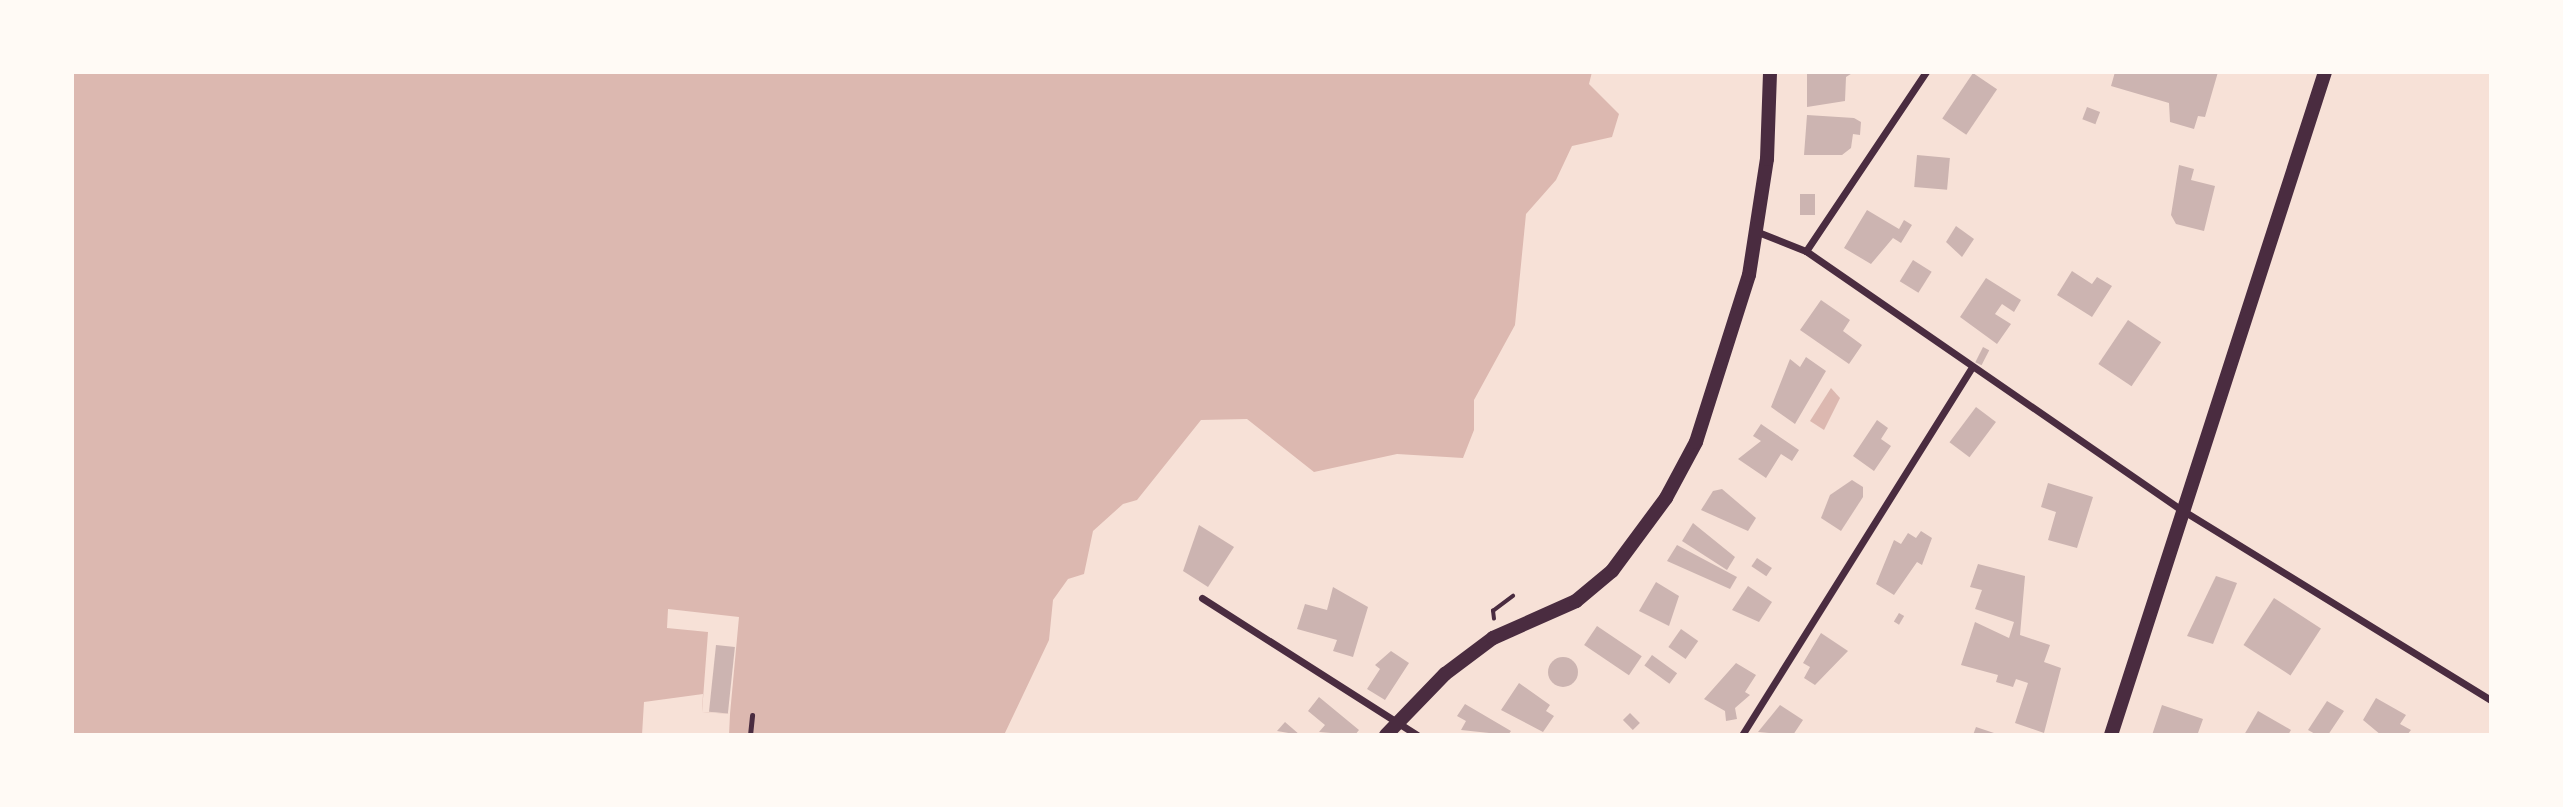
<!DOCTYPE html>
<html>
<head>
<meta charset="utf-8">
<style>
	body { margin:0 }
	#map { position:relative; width:2563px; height:807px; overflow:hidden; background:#f7e1d7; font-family:"Archivo Narrow",sans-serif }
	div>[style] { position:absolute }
	.water>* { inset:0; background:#dcb8b0 }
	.pier>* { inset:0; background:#f7e1d7 }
	.building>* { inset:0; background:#ccb4b1; transform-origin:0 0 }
	.round { border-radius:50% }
	.path>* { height:3.5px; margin:-1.75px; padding:0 1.75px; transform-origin:1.75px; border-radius:1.75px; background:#4a2c40 }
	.service>* { height:5px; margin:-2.5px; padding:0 2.5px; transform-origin:2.5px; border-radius:2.5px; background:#4a2c40 }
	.minor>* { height:7px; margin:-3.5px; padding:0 3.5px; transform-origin:3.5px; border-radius:3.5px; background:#4a2c40 }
	.secondary>* { height:14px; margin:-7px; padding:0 7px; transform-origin:7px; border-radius:7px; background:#4a2c40 }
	span { translate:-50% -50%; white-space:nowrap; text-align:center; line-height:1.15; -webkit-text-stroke:6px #fffaf5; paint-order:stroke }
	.frame { position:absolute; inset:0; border:74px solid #fffaf5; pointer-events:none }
</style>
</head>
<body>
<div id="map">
	<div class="water">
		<i style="clip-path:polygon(72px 72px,1592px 72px,1589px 84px,1619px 114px,1612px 137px,1572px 146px,1556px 180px,1526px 214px,1515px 325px,1474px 400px,1474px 430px,1463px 458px,1397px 454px,1314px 472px,1247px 419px,1201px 420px,1137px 500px,1123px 504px,1093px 531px,1084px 574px,1068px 579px,1053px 600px,1049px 640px,1004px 735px,729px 735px,730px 714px,702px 712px,703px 694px,644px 702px,642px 735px,72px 735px)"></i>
		<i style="clip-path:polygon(1831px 388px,1840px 398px,1824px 430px,1810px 421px)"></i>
	</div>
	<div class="pier">
		<i style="clip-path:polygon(668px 609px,739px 617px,730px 714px,702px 712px,708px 632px,667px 628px)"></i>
	</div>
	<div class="building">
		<i style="clip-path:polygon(1807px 72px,1854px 72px,1846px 77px,1845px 101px,1807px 107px)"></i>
		<i style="clip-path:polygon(2115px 72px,2218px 72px,2205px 117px,2198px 116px,2194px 129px,2170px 122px,2169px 103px,2111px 86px)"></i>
		<i style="left:1973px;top:73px;width:29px;height:55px;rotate:34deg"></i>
		<i style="left:2087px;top:107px;width:14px;height:13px;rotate:21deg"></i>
		<i style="clip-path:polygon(1807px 115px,1854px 118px,1861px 122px,1860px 135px,1853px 134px,1851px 148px,1842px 155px,1804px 155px)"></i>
		<i style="left:1917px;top:155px;width:33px;height:32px;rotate:5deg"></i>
		<i style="clip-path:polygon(2179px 165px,2194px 169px,2191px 180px,2215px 186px,2204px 231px,2176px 224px,2171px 215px)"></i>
		<i style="left:1800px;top:194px;width:15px;height:21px"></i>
		<i style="clip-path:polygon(1867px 210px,1899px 229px,1904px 220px,1912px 225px,1901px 243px,1893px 238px,1871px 264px,1844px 248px)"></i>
		<i style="clip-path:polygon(1956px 226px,1974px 239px,1962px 257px,1946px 242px)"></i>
		<i style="left:1913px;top:260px;width:22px;height:25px;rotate:32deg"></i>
		<i style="clip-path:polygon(2072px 271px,2092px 284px,2097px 277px,2112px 286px,2092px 317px,2057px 295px)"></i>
		<i style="clip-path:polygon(1986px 278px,2021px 300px,2014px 312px,2002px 304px,1995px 314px,2011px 324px,1997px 344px,1960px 317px)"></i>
		<i style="clip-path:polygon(1821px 300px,1850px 320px,1843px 331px,1862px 345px,1849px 364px,1800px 330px)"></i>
		<i style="left:2128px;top:320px;width:40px;height:53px;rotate:34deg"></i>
		<i style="left:1983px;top:347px;width:7px;height:17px;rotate:27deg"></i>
		<i style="clip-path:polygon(1806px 357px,1826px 371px,1795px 424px,1771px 407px,1790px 359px,1800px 367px)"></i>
		<i style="left:1976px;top:407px;width:25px;height:44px;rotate:37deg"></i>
		<i style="clip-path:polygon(1877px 420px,1888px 428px,1881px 439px,1891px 446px,1874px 471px,1853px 456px)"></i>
		<i style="clip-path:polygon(1761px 424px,1799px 450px,1792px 461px,1781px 454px,1766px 478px,1738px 459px,1761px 441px,1753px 436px)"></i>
		<i style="clip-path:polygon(1852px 480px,1863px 487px,1863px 497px,1841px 531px,1821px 518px,1830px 495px)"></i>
		<i style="clip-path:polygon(2048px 483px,2093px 497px,2077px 548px,2048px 540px,2056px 512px,2041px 507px)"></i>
		<i style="clip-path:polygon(1722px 489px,1756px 518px,1748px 531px,1701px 510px,1713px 491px)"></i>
		<i style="clip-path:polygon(1693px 523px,1735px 557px,1727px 570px,1682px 541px)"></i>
		<i style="clip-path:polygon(1199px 525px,1234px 547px,1208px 587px,1183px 571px)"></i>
		<i style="clip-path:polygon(1921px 531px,1932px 538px,1922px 565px,1917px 562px,1894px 595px,1876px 584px,1894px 540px,1901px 544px,1908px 533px,1916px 538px)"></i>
		<i style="clip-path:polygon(1677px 545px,1737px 577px,1730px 589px,1667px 561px)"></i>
		<i style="left:1757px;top:558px;width:18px;height:10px;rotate:34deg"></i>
		<i style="clip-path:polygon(1978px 564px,2025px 576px,2020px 635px,2050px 645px,2044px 662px,2061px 668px,2044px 733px,2015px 723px,2028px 683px,2016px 679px,2013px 687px,1996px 682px,1998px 675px,1961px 665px,1975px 622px,2009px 638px,2014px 622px,1975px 609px,1982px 590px,1970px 587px)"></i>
		<i style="clip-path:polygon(2216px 576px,2237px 583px,2213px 644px,2187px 636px)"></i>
		<i style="clip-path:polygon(1656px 582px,1679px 596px,1669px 626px,1639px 611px)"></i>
		<i style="clip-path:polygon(1748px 586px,1772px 602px,1759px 622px,1732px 610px)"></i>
		<i style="clip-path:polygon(1333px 587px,1368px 607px,1353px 657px,1333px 651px,1337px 640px,1297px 629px,1305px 604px,1327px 610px)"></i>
		<i style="left:2274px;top:598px;width:56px;height:56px;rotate:33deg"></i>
		<i style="left:1899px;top:613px;width:6px;height:10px;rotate:31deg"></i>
		<i style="left:1597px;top:626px;width:54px;height:23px;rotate:34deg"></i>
		<i style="left:1681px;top:629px;width:21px;height:22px;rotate:35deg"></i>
		<i style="clip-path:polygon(1821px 633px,1848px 651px,1815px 685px,1804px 678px,1810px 667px,1803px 663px)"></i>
		<i style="left:716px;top:645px;width:19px;height:67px;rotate:6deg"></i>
		<i style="clip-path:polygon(1391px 651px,1409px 663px,1385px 700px,1367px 689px,1380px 669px,1375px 665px)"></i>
		<i style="left:1652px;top:655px;width:31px;height:13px;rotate:36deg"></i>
		<i class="round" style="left:1548px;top:657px;width:30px;height:30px"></i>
		<i style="clip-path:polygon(1736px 663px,1756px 675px,1745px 692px,1750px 695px,1735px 708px,1737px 719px,1726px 721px,1725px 711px,1704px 699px)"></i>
		<i style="clip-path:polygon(1519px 683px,1550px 705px,1546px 711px,1554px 716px,1543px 732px,1501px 710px)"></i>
		<i style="clip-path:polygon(1319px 697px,1359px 730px,1355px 735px,1319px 732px,1325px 725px,1308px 711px)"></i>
		<i style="clip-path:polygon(2376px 698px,2406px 715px,2400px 724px,2411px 730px,2407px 735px,2381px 735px,2363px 720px)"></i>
		<i style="clip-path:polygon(2327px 701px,2344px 711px,2328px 735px,2317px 735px,2308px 730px)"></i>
		<i style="clip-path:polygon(1465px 704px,1511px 731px,1508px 735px,1461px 730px,1466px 721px,1457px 716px)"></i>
		<i style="clip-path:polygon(1780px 705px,1803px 720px,1793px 735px,1758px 732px)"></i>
		<i style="clip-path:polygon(2162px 705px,2203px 719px,2198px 733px,2203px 735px,2152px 735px)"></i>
		<i style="clip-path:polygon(2258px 711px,2291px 730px,2288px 735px,2244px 735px)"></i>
		<i style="left:1630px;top:713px;width:14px;height:10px;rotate:45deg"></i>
		<i style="clip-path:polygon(1285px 722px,1300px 735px,1277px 731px)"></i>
		<i style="clip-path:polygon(1976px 727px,2000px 735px,1973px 735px)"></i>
	</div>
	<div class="path">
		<i style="left:1494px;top:619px;width:8px;rotate:-97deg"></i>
		<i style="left:1493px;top:611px;width:25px;rotate:-37deg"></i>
	</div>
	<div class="service">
		<i style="left:750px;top:735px;width:20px;rotate:-84deg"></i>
	</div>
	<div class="minor">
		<i style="left:1758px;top:232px;width:52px;rotate:21.6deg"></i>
		<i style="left:1806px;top:251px;width:457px;rotate:34.6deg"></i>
		<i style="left:2182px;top:510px;width:363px;rotate:31.6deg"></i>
		<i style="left:1806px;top:251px;width:216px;rotate:-56.2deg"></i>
		<i style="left:1202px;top:598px;width:255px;rotate:32.5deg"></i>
		<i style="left:1742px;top:735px;width:433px;rotate:-58deg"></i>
	</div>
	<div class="secondary">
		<i style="left:1386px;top:735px;width:85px;rotate:-46deg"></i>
		<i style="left:1445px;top:674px;width:60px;rotate:-36.9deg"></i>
		<i style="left:1493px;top:638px;width:91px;rotate:-24deg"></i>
		<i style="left:1576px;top:601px;width:47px;rotate:-39.8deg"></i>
		<i style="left:1612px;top:571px;width:91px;rotate:-53.5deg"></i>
		<i style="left:1666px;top:498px;width:64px;rotate:-61.8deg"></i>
		<i style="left:1696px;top:442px;width:175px;rotate:-72.4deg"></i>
		<i style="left:1749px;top:275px;width:117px;rotate:-81.2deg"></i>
		<i style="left:1767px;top:159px;width:87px;rotate:-88deg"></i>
		<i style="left:2111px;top:735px;width:697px;rotate:-72.11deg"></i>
	</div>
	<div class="frame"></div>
</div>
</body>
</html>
